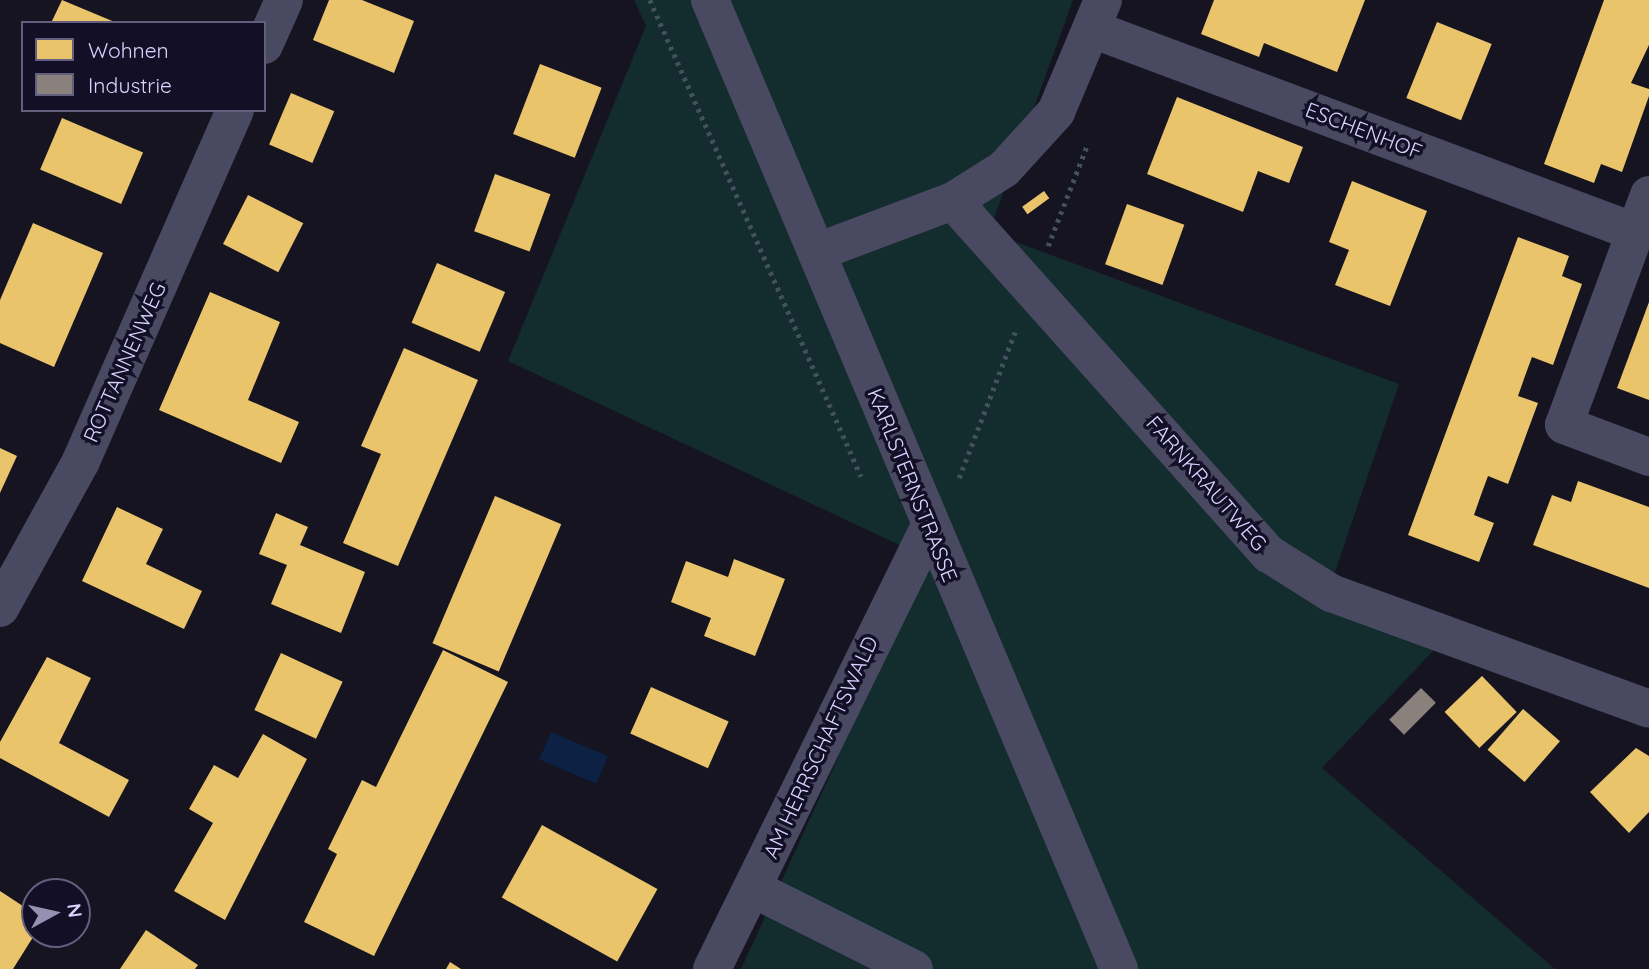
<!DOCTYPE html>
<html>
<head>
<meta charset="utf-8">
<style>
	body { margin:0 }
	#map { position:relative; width:1649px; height:969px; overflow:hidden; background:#161421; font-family:Quicksand,sans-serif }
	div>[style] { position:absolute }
	.green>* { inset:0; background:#132c2d }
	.water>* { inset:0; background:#0d2144; transform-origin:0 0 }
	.homes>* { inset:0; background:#e9c46a; transform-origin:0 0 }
	.industry>* { inset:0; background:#8a817c; transform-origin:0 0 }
	.path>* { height:4.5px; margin-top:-2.25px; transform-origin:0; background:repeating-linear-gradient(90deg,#44505f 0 3.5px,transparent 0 8.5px) }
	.minor>* { height:38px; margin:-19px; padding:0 19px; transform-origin:19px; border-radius:19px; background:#4a4962 }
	span { translate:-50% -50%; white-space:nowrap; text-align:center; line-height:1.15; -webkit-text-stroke:7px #130f26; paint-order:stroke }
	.street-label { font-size:21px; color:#d9d4ff }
	.legend { position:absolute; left:21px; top:21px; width:245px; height:91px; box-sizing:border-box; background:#130f26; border:2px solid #625e7d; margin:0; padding:9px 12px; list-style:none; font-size:21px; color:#d9d4ff }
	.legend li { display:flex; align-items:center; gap:14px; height:35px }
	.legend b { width:35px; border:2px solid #625e7d }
	.north { position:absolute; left:21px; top:878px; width:70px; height:70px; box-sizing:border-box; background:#130f26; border:2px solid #625e7d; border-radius:50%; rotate:82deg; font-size:19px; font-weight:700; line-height:28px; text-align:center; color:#d9d4ff }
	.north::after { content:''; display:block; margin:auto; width:24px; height:32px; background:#9591b1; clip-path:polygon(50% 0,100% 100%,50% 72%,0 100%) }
</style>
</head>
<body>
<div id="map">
	<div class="green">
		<i style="clip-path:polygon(634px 0,1073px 0,989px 232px,1399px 384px,1323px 607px,1434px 650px,1322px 768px,1555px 969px,741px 969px,837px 760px,910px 550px,508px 361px,646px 26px)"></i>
	</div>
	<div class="water">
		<i style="left:551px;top:732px;width:62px;height:30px;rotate:23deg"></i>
	</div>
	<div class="homes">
		<i style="clip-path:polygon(62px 0,117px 23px,51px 23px)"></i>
		<i style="clip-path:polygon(329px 0,362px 0,414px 21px,394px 73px,313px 40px)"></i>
		<i style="clip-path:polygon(1214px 0,1365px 0,1337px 72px,1264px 43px,1259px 57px,1201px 34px)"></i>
		<i style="clip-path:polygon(1604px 0,1649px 0,1649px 45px,1631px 83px,1649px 89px,1649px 96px,1622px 172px,1601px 164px,1594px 183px,1544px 164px)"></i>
		<i style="left:1437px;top:22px;width:59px;height:82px;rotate:22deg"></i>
		<i style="left:540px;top:64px;width:66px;height:75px;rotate:21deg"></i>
		<i style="left:291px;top:93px;width:47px;height:56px;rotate:23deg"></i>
		<i style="clip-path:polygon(1177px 97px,1303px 147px,1289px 183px,1258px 171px,1243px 212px,1147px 174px)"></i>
		<i style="left:62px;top:118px;width:88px;height:56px;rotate:23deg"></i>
		<i style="left:495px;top:174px;width:59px;height:61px;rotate:20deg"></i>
		<i style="clip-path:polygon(1352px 181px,1427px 211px,1390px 306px,1335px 285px,1349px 250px,1329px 242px)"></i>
		<i style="left:1044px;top:191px;width:9px;height:27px;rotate:54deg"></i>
		<i style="left:248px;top:195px;width:62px;height:55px;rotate:27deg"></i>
		<i style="left:1127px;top:204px;width:61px;height:64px;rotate:20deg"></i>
		<i style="clip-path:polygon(33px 223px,103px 253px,54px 367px,0 343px,0 300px)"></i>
		<i style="clip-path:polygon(1518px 237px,1569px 256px,1562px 276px,1582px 284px,1553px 365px,1532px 357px,1525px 376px,1518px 396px,1538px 403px,1508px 484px,1488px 476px,1481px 495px,1474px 515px,1494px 523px,1479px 562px,1408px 535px)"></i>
		<i style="left:437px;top:263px;width:74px;height:65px;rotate:23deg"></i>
		<i style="clip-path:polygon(210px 292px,280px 322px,248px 400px,299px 422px,281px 463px,159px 410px)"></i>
		<i style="clip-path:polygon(1649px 302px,1649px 400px,1617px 388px)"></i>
		<i style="clip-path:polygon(404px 348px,478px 380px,398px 566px,343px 543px,381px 454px,361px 446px)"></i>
		<i style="clip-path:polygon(0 448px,17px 456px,0 493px)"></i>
		<i style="clip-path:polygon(1578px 481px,1649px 507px,1649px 588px,1533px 545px,1552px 495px,1571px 502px)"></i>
		<i style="left:495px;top:496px;width:72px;height:160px;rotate:23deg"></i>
		<i style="clip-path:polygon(117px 507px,163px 529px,146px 564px,202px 591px,184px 629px,82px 581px)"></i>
		<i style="clip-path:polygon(276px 513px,308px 527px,300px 545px,365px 572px,341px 633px,271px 604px,287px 565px,259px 554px)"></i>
		<i style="clip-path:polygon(734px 559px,785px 579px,755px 656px,704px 636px,711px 618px,671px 602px,686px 561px,728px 577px)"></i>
		<i style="clip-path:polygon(443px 650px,508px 682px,374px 956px,304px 922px,337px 854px,328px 849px,362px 780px,376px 787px)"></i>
		<i style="left:281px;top:653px;width:68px;height:63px;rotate:25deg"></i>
		<i style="clip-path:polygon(47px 657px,91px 678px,59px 743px,129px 780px,109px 817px,0 758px,0 742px)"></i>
		<i style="left:1482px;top:676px;width:50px;height:52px;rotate:46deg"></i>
		<i style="left:651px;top:687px;width:85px;height:51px;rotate:24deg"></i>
		<i style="left:1523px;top:709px;width:49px;height:54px;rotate:41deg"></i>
		<i style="clip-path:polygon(263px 734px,307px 759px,225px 920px,174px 891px,213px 823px,189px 809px,214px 765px,238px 778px)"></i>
		<i style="clip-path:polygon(1636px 748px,1649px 756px,1649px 812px,1629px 833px,1590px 792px)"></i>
		<i style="left:542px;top:825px;width:132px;height:83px;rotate:29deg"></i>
		<i style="clip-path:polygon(0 891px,35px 914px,35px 934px,13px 969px,0 969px)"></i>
		<i style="clip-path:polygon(146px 930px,198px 965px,195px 969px,120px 969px)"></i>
		<i style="clip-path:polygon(450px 962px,461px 969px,446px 969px)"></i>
	</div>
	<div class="industry">
		<i style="left:1421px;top:688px;width:21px;height:45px;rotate:45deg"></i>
	</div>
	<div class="path">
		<i style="left:650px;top:0;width:521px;rotate:66.09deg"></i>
		<i style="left:1048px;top:246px;width:110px;rotate:-68.8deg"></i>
		<i style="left:959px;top:478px;width:156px;rotate:-69deg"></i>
	</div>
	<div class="minor">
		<i style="left:710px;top:0;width:1052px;rotate:67.12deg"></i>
		<i style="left:1092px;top:29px;width:580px;rotate:20.5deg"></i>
		<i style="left:264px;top:45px;width:49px;rotate:-66deg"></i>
		<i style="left:1649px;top:195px;width:245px;rotate:110.3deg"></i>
		<i style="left:1564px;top:425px;width:91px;rotate:20.6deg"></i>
		<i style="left:953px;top:201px;width:474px;rotate:48.2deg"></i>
		<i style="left:1269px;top:554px;width:73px;rotate:32.2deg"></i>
		<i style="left:1331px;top:593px;width:338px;rotate:20deg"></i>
		<i style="left:817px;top:252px;width:145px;rotate:-20.6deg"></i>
		<i style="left:953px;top:201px;width:60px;rotate:-32.1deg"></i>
		<i style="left:1004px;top:169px;width:77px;rotate:-47.6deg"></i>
		<i style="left:1056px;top:112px;width:121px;rotate:-67.2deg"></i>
		<i style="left:0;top:608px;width:168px;rotate:-61.1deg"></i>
		<i style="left:81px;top:461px;width:383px;rotate:-66.3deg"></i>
		<i style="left:752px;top:888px;width:181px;rotate:26.6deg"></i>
		<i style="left:712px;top:969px;width:494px;rotate:-63.8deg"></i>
	</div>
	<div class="street-label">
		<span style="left:1364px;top:130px;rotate:21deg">ESCHENHOF</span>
		<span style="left:124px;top:362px;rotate:-66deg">ROTTANNENWEG</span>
		<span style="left:1207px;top:483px;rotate:49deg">FARNKRAUTWEG</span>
		<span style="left:913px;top:485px;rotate:68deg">KARLSTERNSTRASSE</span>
		<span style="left:820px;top:747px;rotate:-65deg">AM HERRSCHAFTSWALD</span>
	</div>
	<ul class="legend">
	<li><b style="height:19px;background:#e9c46a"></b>Wohnen</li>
	<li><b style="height:19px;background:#8a817c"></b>Industrie</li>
	</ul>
	<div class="north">N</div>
</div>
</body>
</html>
